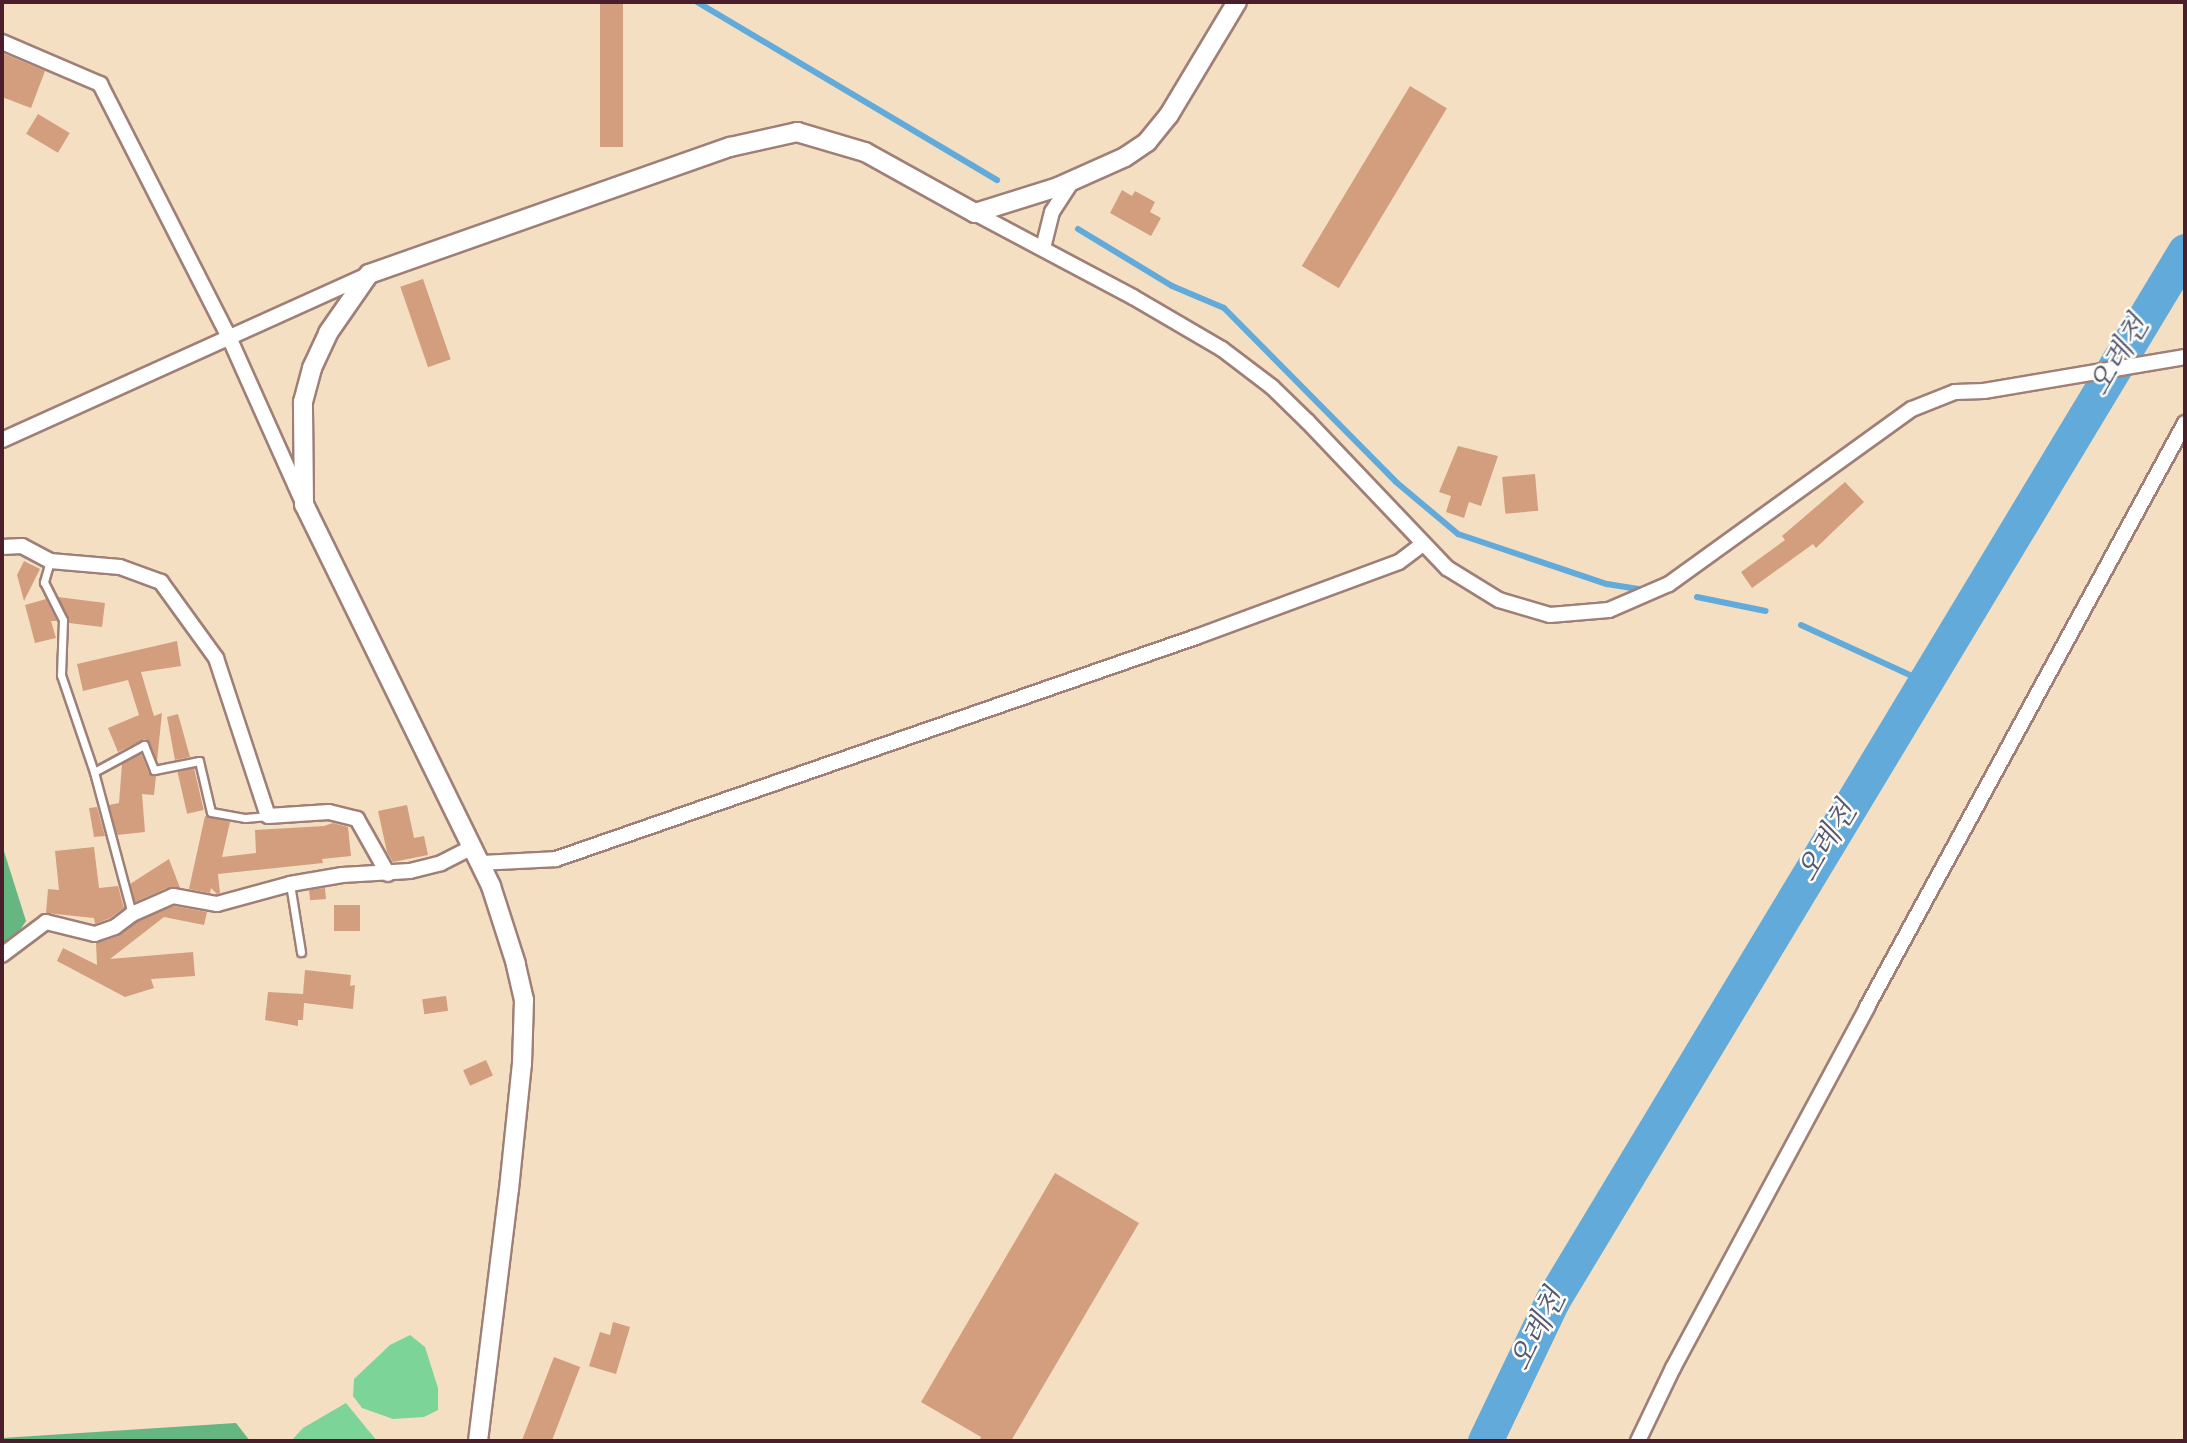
<!DOCTYPE html>
<html>
<head>
<meta charset="utf-8">
<style>
	body { margin:0 }
	#map { position:relative; width:2187px; height:1443px; overflow:hidden; background:#f4dfc3; font-family:"Sorts Mill Goudy","Noto Serif KR",serif }
	div>[style] { position:absolute }
	.green>* { inset:0; background:#7cd499 }
	.forest>* { inset:0; background:#65b681 }
	.stream>* { height:6px; margin:-3px; padding:0 3px; transform-origin:3px; border-radius:3px; background:#62aad9 }
	.river>* { height:35px; margin:-17.5px; padding:0 17.5px; transform-origin:17.5px; border-radius:17.5px; background:#62aad9 }
	.building>* { inset:0; background:#d39e7d; transform-origin:0 0 }
	.roads { filter:drop-shadow(2px 0 #9f7f77) drop-shadow(-2px 0 #9f7f77) drop-shadow(0 2px #9f7f77) drop-shadow(0 -2px #9f7f77) }
	.service>* { height:7px; margin:-3.5px; padding:0 3.5px; transform-origin:3.5px; border-radius:3.5px; background:#fff }
	.minor>* { height:14px; margin:-7px; padding:0 7px; transform-origin:7px; border-radius:7px; background:#fff }
	.tertiary>* { height:18px; margin:-9px; padding:0 9px; transform-origin:9px; border-radius:9px; background:#fff }
	span { translate:-50% -50%; white-space:nowrap; text-align:center; line-height:1.15; -webkit-text-stroke:5px #fdfcf7; paint-order:stroke }
	.water-label { font-size:30px; color:#545771; font-style:italic }
	.frame { position:absolute; inset:0; border:4px solid #4a1f2b; pointer-events:none }
</style>
</head>
<body>
<div id="map">
	<div class="green">
		<i style="clip-path:polygon(410px 1335px,425px 1347px,438px 1388px,438px 1410px,424px 1417px,393px 1419px,362px 1408px,353px 1396px,354px 1379px,390px 1345px)"></i>
		<i style="clip-path:polygon(346px 1403px,377px 1441px,291px 1441px,303px 1428px)"></i>
	</div>
	<div class="forest">
		<i style="clip-path:polygon(2px 845px,26px 921px,2px 957px)"></i>
		<i style="clip-path:polygon(236px 1423px,250px 1441px,2px 1441px,2px 1438px)"></i>
	</div>
	<div class="stream">
		<i style="left:697px;top:2px;width:349px;rotate:30.7deg"></i>
		<i style="left:1078px;top:229px;width:110px;rotate:31.2deg"></i>
		<i style="left:1172px;top:286px;width:56px;rotate:22.9deg"></i>
		<i style="left:1224px;top:308px;width:245px;rotate:45.3deg"></i>
		<i style="left:1396px;top:482px;width:81px;rotate:40deg"></i>
		<i style="left:1458px;top:534px;width:157px;rotate:18.6deg"></i>
		<i style="left:1607px;top:584px;width:38px;rotate:9deg"></i>
		<i style="left:1697px;top:597px;width:70px;rotate:11.5deg"></i>
		<i style="left:1801px;top:625px;width:136px;rotate:24.7deg"></i>
	</div>
	<div class="river">
		<i style="left:1485px;top:1441px;width:155px;rotate:-64.4deg"></i>
		<i style="left:1552px;top:1301px;width:1226px;rotate:-58.92deg"></i>
	</div>
	<div class="building">
		<i style="left:600px;top:2px;width:23px;height:145px"></i>
		<i style="clip-path:polygon(2px 53px,45px 71px,31px 108px,2px 97px)"></i>
		<i style="left:1410px;top:86px;width:43px;height:210px;rotate:31deg"></i>
		<i style="left:38px;top:114px;width:37px;height:23px;rotate:31deg"></i>
		<i style="clip-path:polygon(1122px 190px,1132px 196px,1135px 191px,1155px 202px,1150px 212px,1161px 218px,1151px 236px,1110px 213px)"></i>
		<i style="left:423px;top:279px;width:85px;height:24px;rotate:71deg"></i>
		<i style="clip-path:polygon(1458px 446px,1498px 456px,1481px 506px,1469px 502px,1464px 518px,1446px 512px,1451px 496px,1439px 492px)"></i>
		<i style="left:1535px;top:474px;width:37px;height:33px;rotate:85deg"></i>
		<i style="clip-path:polygon(1845px 482px,1864px 502px,1816px 548px,1813px 544px,1752px 588px,1741px 572px,1785px 540px,1782px 536px)"></i>
		<i style="clip-path:polygon(24px 561px,40px 569px,24px 601px,17px 575px)"></i>
		<i style="clip-path:polygon(58px 597px,105px 603px,102px 627px,69px 623px)"></i>
		<i style="clip-path:polygon(46px 599px,57px 621px,51px 621px,56px 638px,35px 643px,25px 605px)"></i>
		<i style="clip-path:polygon(177px 641px,181px 666px,141px 672px,154px 716px,162px 713px,157px 761px,145px 739px,118px 752px,108px 728px,139px 715px,128px 680px,83px 691px,77px 664px)"></i>
		<i style="clip-path:polygon(178px 714px,190px 757px,175px 760px,167px 717px)"></i>
		<i style="clip-path:polygon(141px 754px,149px 773px,156px 776px,154px 795px,142px 794px,145px 832px,117px 835px,109px 805px,119px 803px,122px 764px)"></i>
		<i style="left:194px;top:768px;width:43px;height:17px;rotate:77deg"></i>
		<i style="clip-path:polygon(407px 805px,414px 838px,424px 836px,428px 855px,393px 862px,387px 852px,378px 811px)"></i>
		<i style="clip-path:polygon(97px 807px,105px 836px,94px 837px,89px 808px)"></i>
		<i style="clip-path:polygon(205px 816px,230px 822px,222px 857px,256px 853px,255px 830px,324px 826px,333px 823px,348px 827px,351px 856px,322px 859px,323px 863px,218px 874px,220px 893px,217px 894px,211px 888px,210px 893px,189px 889px)"></i>
		<i style="clip-path:polygon(94px 847px,99px 888px,118px 886px,124px 908px,110px 918px,95px 924px,94px 918px,46px 913px,48px 889px,59px 890px,55px 851px)"></i>
		<i style="clip-path:polygon(169px 859px,180px 888px,169px 887px,135px 902px,130px 884px)"></i>
		<i style="left:325px;top:888px;width:11px;height:16px;rotate:85deg"></i>
		<i style="left:334px;top:905px;width:26px;height:26px"></i>
		<i style="clip-path:polygon(174px 906px,207px 912px,204px 925px,164px 917px,110px 959px,193px 952px,195px 976px,151px 979px,154px 988px,125px 997px,57px 961px,63px 948px,97px 965px,96px 943px,119px 936px,137px 922px)"></i>
		<i style="clip-path:polygon(305px 970px,351px 975px,350px 986px,355px 985px,353px 1009px,304px 1003px,303px 1020px,298px 1020px,298px 1026px,265px 1020px,268px 992px,303px 994px)"></i>
		<i style="left:446px;top:996px;width:15px;height:24px;rotate:82deg"></i>
		<i style="left:486px;top:1060px;width:17px;height:25px;rotate:66deg"></i>
		<i style="clip-path:polygon(1055px 1173px,1139px 1223px,1011px 1441px,979px 1441px,981px 1437px,921px 1402px)"></i>
		<i style="clip-path:polygon(613px 1322px,630px 1327px,616px 1374px,589px 1366px,600px 1332px,610px 1335px)"></i>
		<i style="left:554px;top:1357px;width:28px;height:89px;rotate:21deg"></i>
	</div>
	<div class="roads">
		<div class="service">
			<i style="left:50px;top:561px;width:22px;rotate:106deg"></i>
			<i style="left:44px;top:582px;width:42px;rotate:63.4deg"></i>
			<i style="left:63px;top:620px;width:55px;rotate:92.1deg"></i>
			<i style="left:61px;top:675px;width:102px;rotate:71.2deg"></i>
			<i style="left:94px;top:772px;width:147px;rotate:75deg"></i>
			<i style="left:94px;top:772px;width:57px;rotate:-28.4deg"></i>
			<i style="left:144px;top:745px;width:27px;rotate:68deg"></i>
			<i style="left:154px;top:770px;width:46px;rotate:-11.3deg"></i>
			<i style="left:199px;top:761px;width:52px;rotate:76.8deg"></i>
			<i style="left:211px;top:812px;width:35px;rotate:10deg"></i>
			<i style="left:245px;top:818px;width:23px;rotate:-5deg"></i>
			<i style="left:290px;top:884px;width:69px;rotate:80.8deg"></i>
		</div>
		<div class="minor">
			<i style="left:2px;top:42px;width:107px;rotate:23.2deg"></i>
			<i style="left:100px;top:84px;width:282px;rotate:63deg"></i>
			<i style="left:228px;top:335px;width:184px;rotate:65.9deg"></i>
			<i style="left:975px;top:213px;width:179px;rotate:28deg"></i>
			<i style="left:1133px;top:297px;width:103px;rotate:30.3deg"></i>
			<i style="left:1222px;top:349px;width:63px;rotate:37.2deg"></i>
			<i style="left:1272px;top:387px;width:50px;rotate:44.2deg"></i>
			<i style="left:1308px;top:422px;width:202px;rotate:46.4deg"></i>
			<i style="left:1447px;top:568px;width:61px;rotate:31.6deg"></i>
			<i style="left:1499px;top:600px;width:53px;rotate:16.4deg"></i>
			<i style="left:1550px;top:615px;width:59px;rotate:-4.8deg"></i>
			<i style="left:1609px;top:610px;width:65px;rotate:-23.4deg"></i>
			<i style="left:1669px;top:584px;width:299px;rotate:-35.8deg"></i>
			<i style="left:1912px;top:409px;width:46px;rotate:-21.6deg"></i>
			<i style="left:1955px;top:392px;width:29px;rotate:-2deg"></i>
			<i style="left:1984px;top:391px;width:204px;rotate:-9.6deg"></i>
			<i style="left:1043px;top:248px;width:37px;rotate:-76deg"></i>
			<i style="left:1052px;top:212px;width:38px;rotate:-57deg"></i>
			<i style="left:2px;top:440px;width:403px;rotate:-24.3deg"></i>
			<i style="left:2px;top:547px;width:20px;rotate:-3deg"></i>
			<i style="left:22px;top:546px;width:32px;rotate:28deg"></i>
			<i style="left:50px;top:561px;width:70px;rotate:4.9deg"></i>
			<i style="left:120px;top:567px;width:44px;rotate:20.1deg"></i>
			<i style="left:161px;top:582px;width:94px;rotate:54.1deg"></i>
			<i style="left:216px;top:658px;width:166px;rotate:71.8deg"></i>
			<i style="left:268px;top:816px;width:61px;rotate:-3.8deg"></i>
			<i style="left:329px;top:812px;width:29px;rotate:14deg"></i>
			<i style="left:357px;top:819px;width:63px;rotate:60.6deg"></i>
			<i style="left:480px;top:863px;width:76px;rotate:-3deg"></i>
			<i style="left:556px;top:859px;width:677px;rotate:-19.13deg"></i>
			<i style="left:1196px;top:637px;width:216px;rotate:-20.3deg"></i>
			<i style="left:1399px;top:562px;width:30px;rotate:-37deg"></i>
			<i style="left:2px;top:955px;width:55px;rotate:-36.9deg"></i>
			<i style="left:46px;top:922px;width:50px;rotate:13.8deg"></i>
			<i style="left:95px;top:934px;width:21px;rotate:-19deg"></i>
			<i style="left:115px;top:927px;width:21px;rotate:-37deg"></i>
			<i style="left:132px;top:914px;width:45px;rotate:-23.7deg"></i>
			<i style="left:173px;top:896px;width:45px;rotate:10.3deg"></i>
			<i style="left:217px;top:904px;width:76px;rotate:-15.3deg"></i>
			<i style="left:290px;top:884px;width:53px;rotate:-9.8deg"></i>
			<i style="left:342px;top:875px;width:68px;rotate:-3.4deg"></i>
			<i style="left:410px;top:871px;width:32px;rotate:-14deg"></i>
			<i style="left:441px;top:863px;width:35px;rotate:-27deg"></i>
			<i style="left:1638px;top:1441px;width:81px;rotate:-64.4deg"></i>
			<i style="left:1673px;top:1368px;width:410px;rotate:-61.7deg"></i>
			<i style="left:1867px;top:1007px;width:665px;rotate:-61.43deg"></i>
		</div>
		<div class="tertiary">
			<i style="left:478px;top:1441px;width:254px;rotate:-83deg"></i>
			<i style="left:509px;top:1189px;width:126px;rotate:-84.1deg"></i>
			<i style="left:522px;top:1064px;width:64px;rotate:-88.2deg"></i>
			<i style="left:524px;top:1000px;width:37px;rotate:-103deg"></i>
			<i style="left:516px;top:964px;width:82px;rotate:-107.8deg"></i>
			<i style="left:491px;top:886px;width:424px;rotate:-116.1deg"></i>
			<i style="left:304px;top:505px;width:103px;rotate:-90.6deg"></i>
			<i style="left:303px;top:402px;width:35px;rotate:-75deg"></i>
			<i style="left:312px;top:368px;width:38px;rotate:-65deg"></i>
			<i style="left:328px;top:333px;width:72px;rotate:-55.2deg"></i>
			<i style="left:369px;top:274px;width:383px;rotate:-19.4deg"></i>
			<i style="left:730px;top:147px;width:69px;rotate:-12.6deg"></i>
			<i style="left:797px;top:132px;width:71px;rotate:16.4deg"></i>
			<i style="left:865px;top:152px;width:126px;rotate:29deg"></i>
			<i style="left:975px;top:213px;width:87px;rotate:-17.4deg"></i>
			<i style="left:1058px;top:187px;width:73px;rotate:-24.1deg"></i>
			<i style="left:1125px;top:157px;width:27px;rotate:-34deg"></i>
			<i style="left:1147px;top:142px;width:35px;rotate:-51deg"></i>
			<i style="left:1169px;top:115px;width:132px;rotate:-59deg"></i>
		</div>
	</div>
	<div class="water-label">
		<span style="left:2121px;top:357px;rotate:-59deg">오례천</span>
		<span style="left:1829px;top:843px;rotate:-59deg">오례천</span>
		<span style="left:1540px;top:1331px;rotate:-63deg">오례천</span>
	</div>
	<div class="frame"></div>
</div>
</body>
</html>
